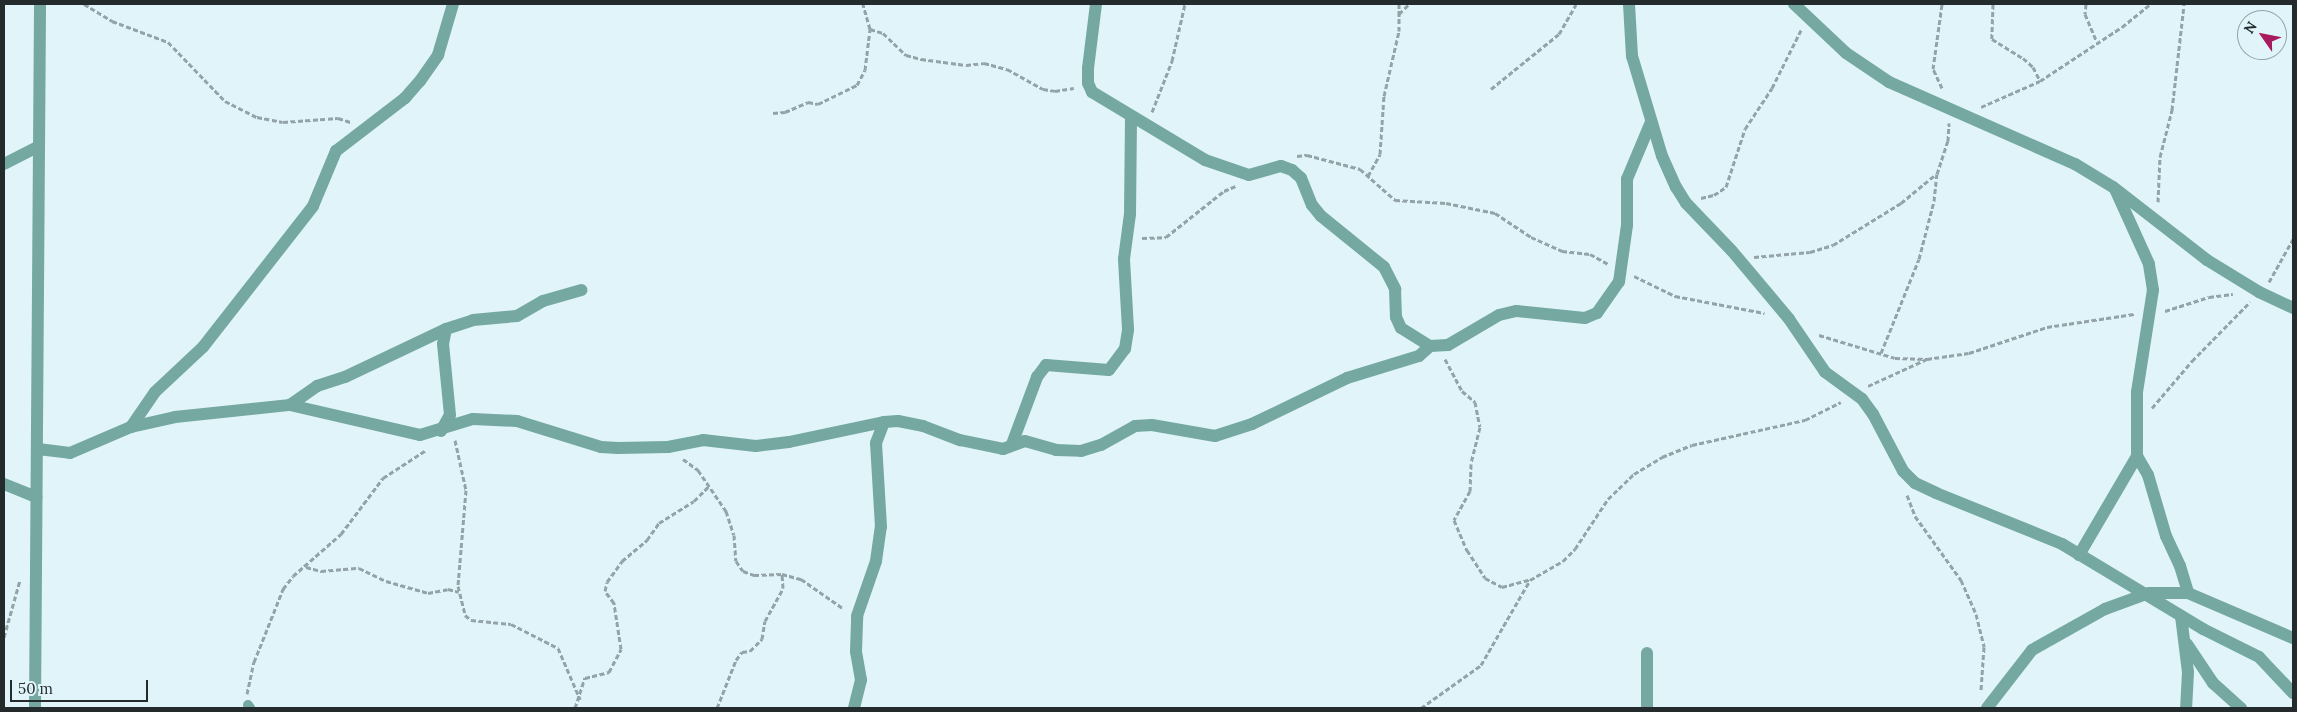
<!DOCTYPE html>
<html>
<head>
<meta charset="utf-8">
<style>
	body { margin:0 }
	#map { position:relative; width:2297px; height:712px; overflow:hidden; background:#e0f4f9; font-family:Lora,serif }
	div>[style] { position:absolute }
	.path>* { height:3px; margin-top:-1.5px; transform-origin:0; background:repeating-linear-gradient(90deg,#94a3a7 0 5px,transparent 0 7.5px) }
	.service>* { height:10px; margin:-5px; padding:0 5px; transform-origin:5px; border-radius:5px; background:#74a8a1 }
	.minor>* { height:12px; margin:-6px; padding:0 6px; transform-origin:6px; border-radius:6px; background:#74a8a1 }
	.tertiary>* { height:12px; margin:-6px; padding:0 6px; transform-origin:6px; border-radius:6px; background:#74a8a1 }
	span { translate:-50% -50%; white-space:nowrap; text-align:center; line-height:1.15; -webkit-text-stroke:4px #e0f4f9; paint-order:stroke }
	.frame { position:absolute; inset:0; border:5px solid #242b2d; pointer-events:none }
	.north { position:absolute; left:2237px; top:10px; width:50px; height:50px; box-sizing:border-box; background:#e0f4f9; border:1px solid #95a4a7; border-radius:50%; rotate:303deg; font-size:14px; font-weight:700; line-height:20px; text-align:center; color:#242b2d }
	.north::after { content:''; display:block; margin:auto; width:18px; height:22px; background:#a81c5f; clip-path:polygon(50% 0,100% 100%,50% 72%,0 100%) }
	.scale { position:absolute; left:10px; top:680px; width:138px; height:22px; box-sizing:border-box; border:2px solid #242b2d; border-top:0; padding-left:6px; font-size:15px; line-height:18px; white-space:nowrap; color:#242b2d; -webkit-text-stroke:4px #e0f4f9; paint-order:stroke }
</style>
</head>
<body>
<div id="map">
	<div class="path">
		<i style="left:84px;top:4px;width:33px;rotate:31deg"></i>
		<i style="left:112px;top:21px;width:60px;rotate:20.6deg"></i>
		<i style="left:168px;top:42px;width:82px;rotate:46deg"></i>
		<i style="left:225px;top:101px;width:36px;rotate:27deg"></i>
		<i style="left:257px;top:117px;width:26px;rotate:11deg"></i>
		<i style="left:283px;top:122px;width:55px;rotate:-4.2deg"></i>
		<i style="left:338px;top:118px;width:13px;rotate:18deg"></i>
		<i style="left:1993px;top:4px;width:35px;rotate:92deg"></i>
		<i style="left:1992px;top:39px;width:36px;rotate:32deg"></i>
		<i style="left:2023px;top:58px;width:13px;rotate:42deg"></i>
		<i style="left:2033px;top:67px;width:16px;rotate:63deg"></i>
		<i style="left:2086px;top:4px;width:10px;rotate:96deg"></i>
		<i style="left:2085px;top:14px;width:30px;rotate:67deg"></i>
		<i style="left:1399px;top:14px;width:14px;rotate:-45deg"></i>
		<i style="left:870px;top:29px;width:14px;rotate:17deg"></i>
		<i style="left:883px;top:33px;width:32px;rotate:44deg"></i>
		<i style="left:906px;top:55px;width:16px;rotate:15deg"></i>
		<i style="left:921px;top:59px;width:45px;rotate:7.6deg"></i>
		<i style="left:966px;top:65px;width:18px;rotate:-6deg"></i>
		<i style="left:984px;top:63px;width:24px;rotate:15deg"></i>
		<i style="left:1007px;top:69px;width:41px;rotate:29.1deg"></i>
		<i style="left:1043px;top:89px;width:12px;rotate:9deg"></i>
		<i style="left:1055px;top:91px;width:19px;rotate:-9deg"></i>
		<i style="left:1942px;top:88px;width:21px;rotate:-115deg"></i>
		<i style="left:1933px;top:69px;width:66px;rotate:-82.1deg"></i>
		<i style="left:1491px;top:89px;width:87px;rotate:-39deg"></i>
		<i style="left:1559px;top:34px;width:34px;rotate:-60deg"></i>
		<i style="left:1981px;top:107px;width:64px;rotate:-23.8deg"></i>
		<i style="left:2040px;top:81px;width:98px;rotate:-33.4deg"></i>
		<i style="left:2122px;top:27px;width:36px;rotate:-39deg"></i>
		<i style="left:1152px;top:112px;width:55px;rotate:-68.6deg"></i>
		<i style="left:1172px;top:61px;width:58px;rotate:-77.2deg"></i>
		<i style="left:773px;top:113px;width:12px;rotate:-5deg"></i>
		<i style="left:785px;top:112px;width:25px;rotate:-23deg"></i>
		<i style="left:808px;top:102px;width:10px;rotate:11deg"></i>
		<i style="left:818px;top:104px;width:43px;rotate:-26deg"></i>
		<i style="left:857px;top:85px;width:17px;rotate:-62deg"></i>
		<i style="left:865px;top:70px;width:41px;rotate:-83deg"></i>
		<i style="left:870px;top:29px;width:26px;rotate:-106deg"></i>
		<i style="left:1297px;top:156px;width:10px;rotate:-6deg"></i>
		<i style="left:1307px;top:155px;width:55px;rotate:14.8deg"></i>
		<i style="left:1360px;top:169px;width:47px;rotate:41.5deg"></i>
		<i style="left:1395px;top:200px;width:51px;rotate:3.4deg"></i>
		<i style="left:1446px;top:203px;width:50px;rotate:11.5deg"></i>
		<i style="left:1495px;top:213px;width:43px;rotate:33.7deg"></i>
		<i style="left:1531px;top:237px;width:34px;rotate:24deg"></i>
		<i style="left:1562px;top:251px;width:28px;rotate:6deg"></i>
		<i style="left:1590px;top:254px;width:21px;rotate:29deg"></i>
		<i style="left:1368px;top:176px;width:25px;rotate:-61deg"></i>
		<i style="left:1380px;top:154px;width:58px;rotate:-86.1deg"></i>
		<i style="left:1384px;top:96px;width:67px;rotate:-77deg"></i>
		<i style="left:1399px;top:31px;width:27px;rotate:-90deg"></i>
		<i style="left:1701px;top:198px;width:13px;rotate:-13deg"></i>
		<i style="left:1714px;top:195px;width:14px;rotate:-34deg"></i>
		<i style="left:1726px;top:187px;width:61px;rotate:-71.9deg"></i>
		<i style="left:1745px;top:129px;width:49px;rotate:-56.6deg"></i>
		<i style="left:1772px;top:88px;width:65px;rotate:-63.4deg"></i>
		<i style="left:2158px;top:202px;width:45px;rotate:-87.5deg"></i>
		<i style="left:2160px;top:157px;width:49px;rotate:-75.7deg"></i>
		<i style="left:2172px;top:110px;width:107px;rotate:-83.5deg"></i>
		<i style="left:1142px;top:238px;width:24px;rotate:-2deg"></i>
		<i style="left:1166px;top:237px;width:74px;rotate:-38.4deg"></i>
		<i style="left:1224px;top:191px;width:13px;rotate:-23deg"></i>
		<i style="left:1754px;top:257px;width:56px;rotate:-5.1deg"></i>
		<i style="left:1810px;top:252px;width:24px;rotate:-17deg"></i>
		<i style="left:1833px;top:245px;width:80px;rotate:-31.7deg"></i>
		<i style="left:1901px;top:203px;width:45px;rotate:-39.6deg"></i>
		<i style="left:1634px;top:276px;width:46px;rotate:26deg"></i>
		<i style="left:1675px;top:296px;width:91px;rotate:10.8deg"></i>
		<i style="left:2269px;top:282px;width:49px;rotate:-60.8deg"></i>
		<i style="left:2165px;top:311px;width:46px;rotate:-17.7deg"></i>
		<i style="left:2209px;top:297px;width:24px;rotate:-7deg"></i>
		<i style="left:1819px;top:335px;width:79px;rotate:16.8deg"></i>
		<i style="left:1895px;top:358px;width:32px;rotate:2deg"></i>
		<i style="left:1927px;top:359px;width:42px;rotate:-8.1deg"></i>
		<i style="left:1969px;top:353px;width:82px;rotate:-18.4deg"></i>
		<i style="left:2047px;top:327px;width:88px;rotate:-8.5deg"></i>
		<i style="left:1881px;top:353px;width:101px;rotate:-68deg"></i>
		<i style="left:1919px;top:259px;width:60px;rotate:-75.5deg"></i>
		<i style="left:1934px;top:201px;width:27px;rotate:-84deg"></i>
		<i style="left:1937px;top:174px;width:35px;rotate:-72deg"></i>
		<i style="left:1948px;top:141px;width:18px;rotate:-87deg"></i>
		<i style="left:1445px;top:359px;width:36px;rotate:62deg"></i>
		<i style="left:1462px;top:391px;width:17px;rotate:40deg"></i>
		<i style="left:1475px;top:402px;width:25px;rotate:79deg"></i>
		<i style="left:1480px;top:427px;width:38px;rotate:104deg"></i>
		<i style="left:1471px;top:464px;width:27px;rotate:92deg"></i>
		<i style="left:1470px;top:491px;width:33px;rotate:119deg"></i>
		<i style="left:1454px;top:520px;width:33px;rotate:67deg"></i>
		<i style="left:1467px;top:550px;width:33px;rotate:57deg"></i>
		<i style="left:1485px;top:578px;width:19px;rotate:28deg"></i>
		<i style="left:1502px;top:587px;width:28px;rotate:-15deg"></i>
		<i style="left:1868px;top:386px;width:65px;rotate:-24.6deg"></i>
		<i style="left:2152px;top:408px;width:62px;rotate:-49.6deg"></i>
		<i style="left:2192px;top:361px;width:83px;rotate:-45.5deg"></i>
		<i style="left:455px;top:440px;width:51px;rotate:77.6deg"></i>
		<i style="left:466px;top:490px;width:96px;rotate:94.8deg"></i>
		<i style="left:458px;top:586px;width:30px;rotate:76deg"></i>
		<i style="left:465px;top:615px;width:8px;rotate:40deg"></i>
		<i style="left:471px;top:620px;width:40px;rotate:5.7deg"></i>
		<i style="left:511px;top:624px;width:53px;rotate:27.1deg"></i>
		<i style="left:558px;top:648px;width:56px;rotate:66.7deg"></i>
		<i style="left:683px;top:459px;width:19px;rotate:36deg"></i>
		<i style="left:698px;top:470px;width:50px;rotate:55.7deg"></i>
		<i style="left:726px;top:511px;width:25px;rotate:72deg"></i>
		<i style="left:734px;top:535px;width:26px;rotate:86deg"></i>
		<i style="left:736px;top:561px;width:12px;rotate:55deg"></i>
		<i style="left:743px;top:571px;width:12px;rotate:20deg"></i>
		<i style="left:754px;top:575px;width:28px;rotate:-2deg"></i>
		<i style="left:782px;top:574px;width:20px;rotate:15deg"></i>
		<i style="left:801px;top:579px;width:52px;rotate:34.9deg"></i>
		<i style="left:1907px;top:495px;width:22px;rotate:69deg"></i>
		<i style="left:1915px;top:516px;width:79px;rotate:54.3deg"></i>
		<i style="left:1961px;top:580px;width:37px;rotate:66deg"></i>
		<i style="left:1976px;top:614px;width:34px;rotate:76deg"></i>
		<i style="left:1984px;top:647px;width:43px;rotate:94deg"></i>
		<i style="left:306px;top:567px;width:16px;rotate:15deg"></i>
		<i style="left:321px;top:571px;width:38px;rotate:-5deg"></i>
		<i style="left:359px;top:568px;width:30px;rotate:26deg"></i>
		<i style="left:386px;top:581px;width:44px;rotate:15.9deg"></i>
		<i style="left:428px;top:593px;width:20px;rotate:-11deg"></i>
		<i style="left:448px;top:589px;width:11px;rotate:15deg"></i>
		<i style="left:4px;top:637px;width:59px;rotate:-74.3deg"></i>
		<i style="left:247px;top:694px;width:33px;rotate:-78deg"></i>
		<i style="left:254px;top:662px;width:79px;rotate:-68.3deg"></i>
		<i style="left:283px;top:589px;width:16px;rotate:-52deg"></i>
		<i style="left:293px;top:576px;width:64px;rotate:-41.2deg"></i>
		<i style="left:341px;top:534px;width:70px;rotate:-53.1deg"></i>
		<i style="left:383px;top:478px;width:51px;rotate:-33.1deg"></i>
		<i style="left:575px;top:708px;width:32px;rotate:-72deg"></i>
		<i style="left:585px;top:678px;width:25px;rotate:-14deg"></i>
		<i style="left:609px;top:672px;width:26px;rotate:-62deg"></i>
		<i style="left:621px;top:649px;width:47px;rotate:-98.7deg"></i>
		<i style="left:614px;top:603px;width:15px;rotate:-127deg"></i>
		<i style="left:605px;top:591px;width:9px;rotate:-77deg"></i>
		<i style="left:607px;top:582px;width:26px;rotate:-54deg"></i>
		<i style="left:622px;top:561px;width:33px;rotate:-40deg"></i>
		<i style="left:647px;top:540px;width:21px;rotate:-55deg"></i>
		<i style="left:659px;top:523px;width:41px;rotate:-32.2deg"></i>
		<i style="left:694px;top:501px;width:20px;rotate:-45deg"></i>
		<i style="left:717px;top:708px;width:52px;rotate:-68.4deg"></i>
		<i style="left:736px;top:660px;width:10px;rotate:-53deg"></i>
		<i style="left:742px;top:652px;width:8px;rotate:-7deg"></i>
		<i style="left:750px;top:651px;width:17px;rotate:-45deg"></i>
		<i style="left:762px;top:639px;width:18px;rotate:-81deg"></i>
		<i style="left:765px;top:621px;width:38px;rotate:-61deg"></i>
		<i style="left:783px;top:588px;width:14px;rotate:-94deg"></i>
		<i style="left:1421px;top:708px;width:74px;rotate:-35.6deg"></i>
		<i style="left:1481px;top:665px;width:98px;rotate:-60deg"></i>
		<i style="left:1530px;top:580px;width:38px;rotate:-30deg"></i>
		<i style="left:1563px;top:561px;width:17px;rotate:-45deg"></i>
		<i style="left:1575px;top:549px;width:60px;rotate:-56.6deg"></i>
		<i style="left:1608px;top:499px;width:36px;rotate:-44deg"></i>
		<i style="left:1634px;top:474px;width:33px;rotate:-31deg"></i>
		<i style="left:1662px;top:457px;width:32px;rotate:-22deg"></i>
		<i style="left:1692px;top:445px;width:116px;rotate:-12.5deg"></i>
		<i style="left:1805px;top:420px;width:40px;rotate:-26.6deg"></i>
	</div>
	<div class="service">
		<i style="left:248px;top:705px;width:4px;rotate:56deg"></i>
	</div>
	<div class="minor">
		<i style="left:1096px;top:4px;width:64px;rotate:97.1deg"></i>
		<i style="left:1088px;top:68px;width:15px;rotate:90deg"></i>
		<i style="left:1088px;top:83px;width:10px;rotate:66deg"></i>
		<i style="left:1092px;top:92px;width:132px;rotate:31deg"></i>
		<i style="left:1205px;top:160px;width:46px;rotate:18.8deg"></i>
		<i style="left:1249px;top:175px;width:33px;rotate:-16deg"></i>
		<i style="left:1281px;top:166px;width:12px;rotate:20deg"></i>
		<i style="left:1292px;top:170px;width:12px;rotate:42deg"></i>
		<i style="left:1301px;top:178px;width:29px;rotate:68deg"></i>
		<i style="left:1312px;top:205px;width:14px;rotate:51deg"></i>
		<i style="left:1321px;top:216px;width:81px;rotate:39deg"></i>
		<i style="left:1384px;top:267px;width:25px;rotate:63deg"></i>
		<i style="left:1395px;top:289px;width:28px;rotate:88deg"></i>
		<i style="left:1396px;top:317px;width:12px;rotate:66deg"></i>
		<i style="left:1401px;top:328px;width:34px;rotate:32deg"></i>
		<i style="left:1430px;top:346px;width:18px;rotate:-3deg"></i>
		<i style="left:1448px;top:345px;width:59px;rotate:-30.5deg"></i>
		<i style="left:1499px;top:315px;width:18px;rotate:-13deg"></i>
		<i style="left:1517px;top:311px;width:68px;rotate:5.9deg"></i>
		<i style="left:1585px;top:318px;width:13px;rotate:-23deg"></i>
		<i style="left:1597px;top:313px;width:38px;rotate:-55deg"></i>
		<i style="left:1619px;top:282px;width:58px;rotate:-82deg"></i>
		<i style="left:1627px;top:225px;width:46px;rotate:-90deg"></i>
		<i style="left:1627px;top:179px;width:62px;rotate:-67.2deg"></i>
		<i style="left:1629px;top:4px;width:52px;rotate:86.7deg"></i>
		<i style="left:1632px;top:56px;width:104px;rotate:73.3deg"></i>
		<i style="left:1662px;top:156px;width:34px;rotate:66deg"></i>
		<i style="left:1676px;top:187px;width:19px;rotate:58deg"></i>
		<i style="left:1686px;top:203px;width:66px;rotate:46.2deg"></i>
		<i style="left:1732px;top:251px;width:89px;rotate:50deg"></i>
		<i style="left:1789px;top:319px;width:64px;rotate:55.8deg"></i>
		<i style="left:1825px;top:372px;width:46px;rotate:36.1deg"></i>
		<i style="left:1862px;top:399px;width:19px;rotate:54deg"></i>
		<i style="left:1873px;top:414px;width:64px;rotate:62.2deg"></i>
		<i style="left:1903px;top:471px;width:17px;rotate:45deg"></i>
		<i style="left:1915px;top:483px;width:23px;rotate:25deg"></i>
		<i style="left:1936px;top:493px;width:136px;rotate:22deg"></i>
		<i style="left:2062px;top:544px;width:165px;rotate:31.1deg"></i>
		<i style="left:2203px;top:629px;width:63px;rotate:26.6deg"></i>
		<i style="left:2259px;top:657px;width:50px;rotate:46.6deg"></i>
		<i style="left:1794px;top:4px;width:71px;rotate:43.3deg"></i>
		<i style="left:1846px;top:53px;width:52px;rotate:34deg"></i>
		<i style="left:1889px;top:82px;width:203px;rotate:23.8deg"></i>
		<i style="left:2075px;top:164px;width:44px;rotate:31.2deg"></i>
		<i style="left:2113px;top:187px;width:119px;rotate:37.8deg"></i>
		<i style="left:2207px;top:260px;width:61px;rotate:31.6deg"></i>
		<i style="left:2259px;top:292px;width:38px;rotate:25deg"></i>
		<i style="left:4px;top:164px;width:38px;rotate:-27deg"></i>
		<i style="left:290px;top:405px;width:33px;rotate:-35deg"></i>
		<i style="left:317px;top:386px;width:29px;rotate:-18deg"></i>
		<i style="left:345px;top:377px;width:112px;rotate:-25.4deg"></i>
		<i style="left:131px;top:427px;width:42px;rotate:-55.6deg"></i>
		<i style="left:155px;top:392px;width:66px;rotate:-43.2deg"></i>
		<i style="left:203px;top:347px;width:179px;rotate:-52deg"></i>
		<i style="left:313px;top:206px;width:60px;rotate:-67.3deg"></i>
		<i style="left:336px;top:151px;width:87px;rotate:-37.5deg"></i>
		<i style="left:405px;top:98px;width:23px;rotate:-49deg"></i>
		<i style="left:420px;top:81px;width:32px;rotate:-55deg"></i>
		<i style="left:438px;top:55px;width:53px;rotate:-73.6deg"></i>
		<i style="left:441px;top:431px;width:18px;rotate:-61deg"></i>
		<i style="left:450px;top:415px;width:71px;rotate:-95.6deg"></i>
		<i style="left:443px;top:344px;width:15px;rotate:-79deg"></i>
		<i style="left:446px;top:329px;width:28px;rotate:-18deg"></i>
		<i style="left:473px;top:320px;width:44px;rotate:-5.2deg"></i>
		<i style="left:517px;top:316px;width:30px;rotate:-30deg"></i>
		<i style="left:543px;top:301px;width:40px;rotate:-16deg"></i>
		<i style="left:1012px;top:444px;width:72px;rotate:-69.5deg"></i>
		<i style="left:1037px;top:377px;width:15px;rotate:-53deg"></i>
		<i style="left:1046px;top:365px;width:63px;rotate:4.5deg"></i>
		<i style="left:1109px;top:370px;width:26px;rotate:-53deg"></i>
		<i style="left:1125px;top:349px;width:20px;rotate:-81deg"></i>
		<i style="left:1128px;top:329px;width:70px;rotate:-93.3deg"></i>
		<i style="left:1124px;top:259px;width:45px;rotate:-82.4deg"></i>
		<i style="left:1130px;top:214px;width:97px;rotate:-89.4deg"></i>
		<i style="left:38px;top:449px;width:32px;rotate:7deg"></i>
		<i style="left:70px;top:453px;width:66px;rotate:-23.1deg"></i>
		<i style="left:131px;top:427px;width:45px;rotate:-12.8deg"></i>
		<i style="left:175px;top:417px;width:116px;rotate:-6deg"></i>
		<i style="left:290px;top:405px;width:133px;rotate:13deg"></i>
		<i style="left:420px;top:435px;width:55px;rotate:-16.8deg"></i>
		<i style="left:473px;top:419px;width:44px;rotate:2.6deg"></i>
		<i style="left:517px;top:421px;width:88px;rotate:17.2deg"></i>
		<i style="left:601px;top:447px;width:17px;rotate:3deg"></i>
		<i style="left:618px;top:448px;width:50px;rotate:-1.1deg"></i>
		<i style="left:668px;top:447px;width:36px;rotate:-11deg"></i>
		<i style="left:703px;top:440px;width:53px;rotate:6.5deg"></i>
		<i style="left:756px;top:446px;width:33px;rotate:-7deg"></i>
		<i style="left:789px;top:442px;width:97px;rotate:-11.9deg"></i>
		<i style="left:2137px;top:456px;width:22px;rotate:60deg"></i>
		<i style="left:2148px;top:475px;width:64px;rotate:73.6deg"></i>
		<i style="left:2166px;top:536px;width:33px;rotate:65deg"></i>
		<i style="left:2180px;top:566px;width:28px;rotate:73deg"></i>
		<i style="left:4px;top:484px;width:35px;rotate:22deg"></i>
		<i style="left:2079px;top:555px;width:115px;rotate:-59.6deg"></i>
		<i style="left:2137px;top:456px;width:64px;rotate:-90deg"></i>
		<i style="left:2137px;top:392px;width:103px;rotate:-81.1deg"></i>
		<i style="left:2153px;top:290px;width:26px;rotate:-99deg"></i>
		<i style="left:2149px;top:264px;width:82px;rotate:-114.4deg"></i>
		<i style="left:2181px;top:616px;width:56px;rotate:82.9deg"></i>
		<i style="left:2188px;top:672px;width:36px;rotate:93deg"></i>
		<i style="left:2187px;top:644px;width:47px;rotate:56.3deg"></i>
		<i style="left:2213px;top:683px;width:38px;rotate:42deg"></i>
		<i style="left:1647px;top:653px;width:55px;rotate:90deg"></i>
		<i style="left:854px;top:708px;width:29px;rotate:-76deg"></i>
		<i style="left:861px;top:680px;width:29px;rotate:-100deg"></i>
		<i style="left:856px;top:651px;width:35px;rotate:-88deg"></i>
		<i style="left:857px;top:616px;width:58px;rotate:-70.9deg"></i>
		<i style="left:876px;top:561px;width:34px;rotate:-82deg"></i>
		<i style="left:881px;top:527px;width:84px;rotate:-93.4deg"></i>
		<i style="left:876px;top:443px;width:22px;rotate:-69deg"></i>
		<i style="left:884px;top:422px;width:14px;rotate:-4deg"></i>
		<i style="left:898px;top:421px;width:25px;rotate:11deg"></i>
		<i style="left:923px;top:426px;width:40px;rotate:21deg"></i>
		<i style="left:960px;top:440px;width:44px;rotate:11.8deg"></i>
		<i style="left:1003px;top:449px;width:23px;rotate:-20deg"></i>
		<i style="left:1025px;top:441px;width:32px;rotate:16deg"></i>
		<i style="left:1056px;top:450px;width:25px;rotate:2deg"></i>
		<i style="left:1081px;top:451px;width:21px;rotate:-17deg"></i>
		<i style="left:1101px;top:445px;width:39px;rotate:-29deg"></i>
		<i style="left:1135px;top:426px;width:17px;rotate:-3deg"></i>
		<i style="left:1152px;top:425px;width:64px;rotate:9.9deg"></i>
		<i style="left:1215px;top:436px;width:39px;rotate:-18deg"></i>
		<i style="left:1252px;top:424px;width:106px;rotate:-25.8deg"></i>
		<i style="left:1347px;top:378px;width:75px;rotate:-17deg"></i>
		<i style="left:1419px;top:356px;width:15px;rotate:-42deg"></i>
		<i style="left:1987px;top:708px;width:73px;rotate:-52.2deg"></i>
		<i style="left:2032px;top:650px;width:84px;rotate:-29.3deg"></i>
		<i style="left:2105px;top:609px;width:47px;rotate:-20deg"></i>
		<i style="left:2149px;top:593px;width:39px"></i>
		<i style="left:2188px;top:593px;width:114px;rotate:23.2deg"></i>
	</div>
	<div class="tertiary">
		<i style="left:35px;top:708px;width:704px;rotate:-89.59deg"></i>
	</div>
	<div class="frame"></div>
	<div class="north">N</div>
	<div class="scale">50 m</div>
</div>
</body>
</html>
